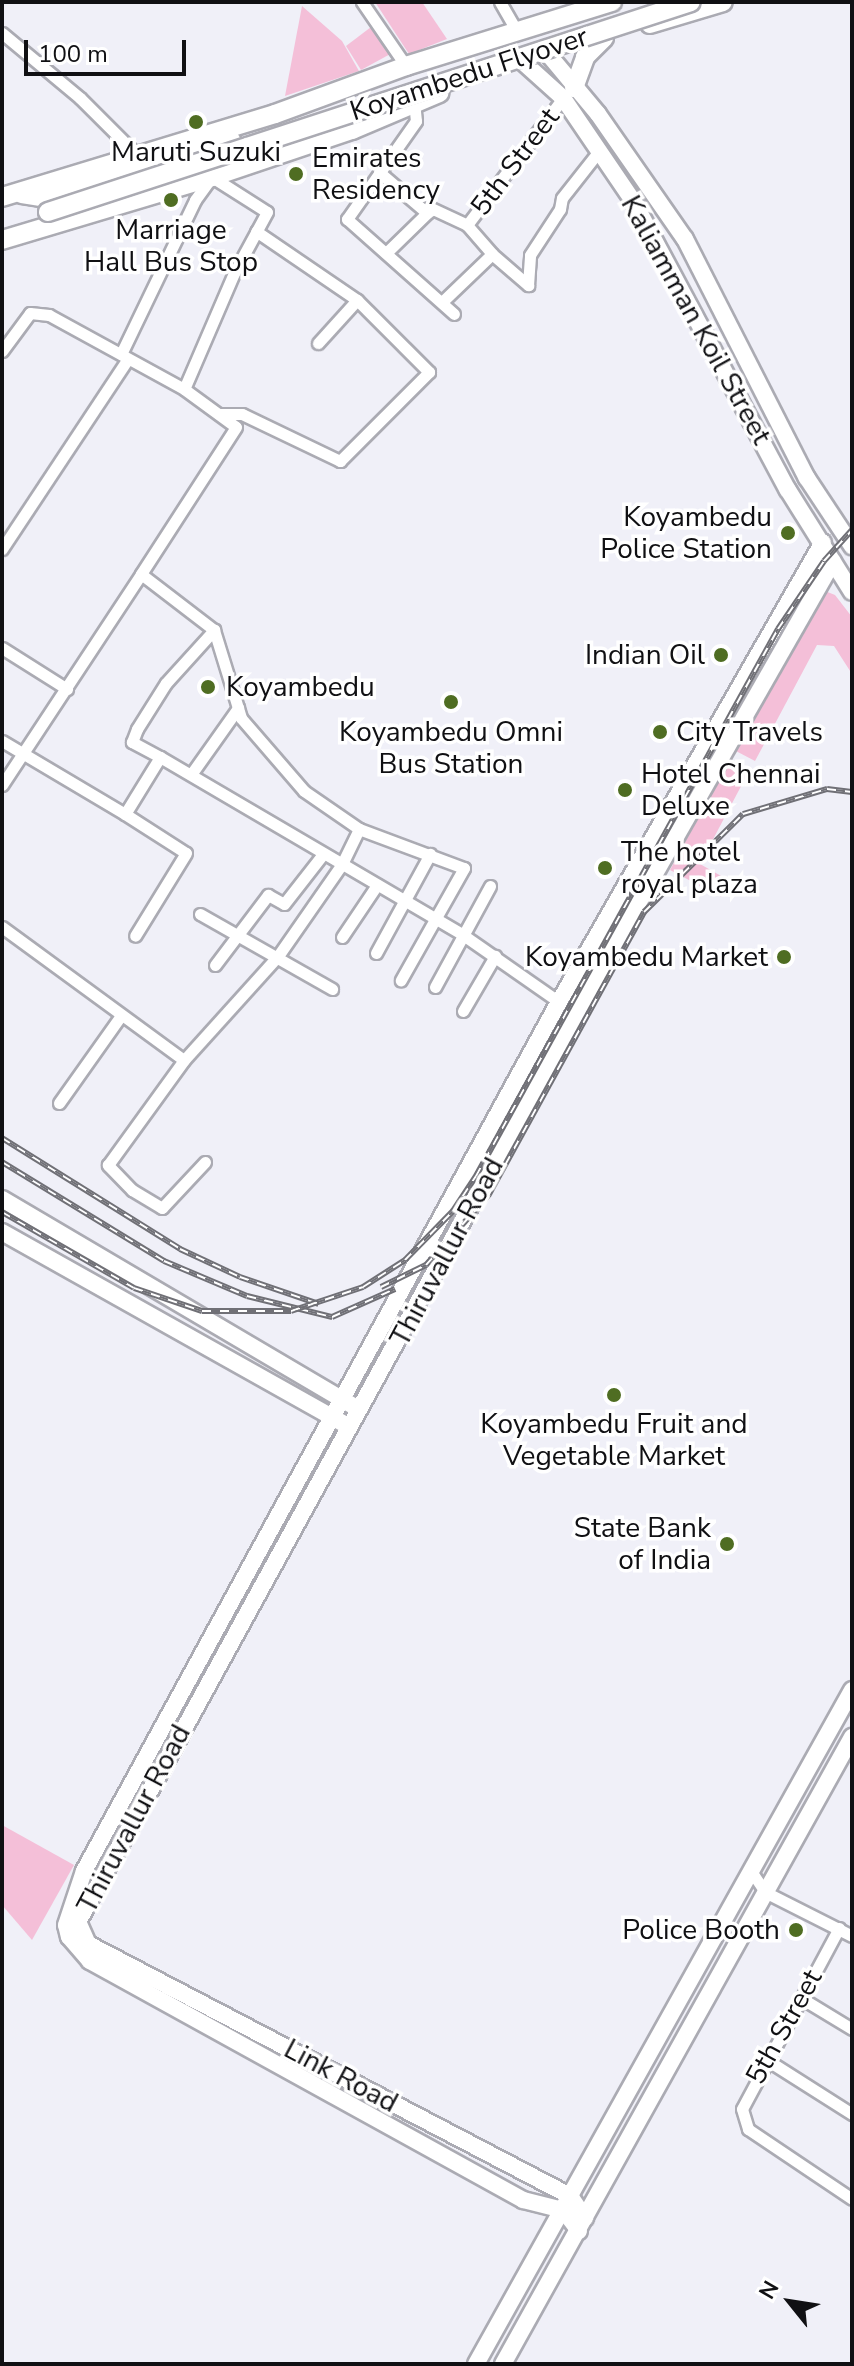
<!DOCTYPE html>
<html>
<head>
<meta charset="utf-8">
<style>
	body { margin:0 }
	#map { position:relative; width:854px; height:2366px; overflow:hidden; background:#f0f0f8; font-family:"Nunito Sans",sans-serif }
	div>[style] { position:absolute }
	.green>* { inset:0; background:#f4bfd8 }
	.roads { filter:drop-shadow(2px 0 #ababb3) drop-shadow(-2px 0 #ababb3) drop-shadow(0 2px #ababb3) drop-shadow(0 -2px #ababb3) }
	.street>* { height:11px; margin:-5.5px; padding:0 5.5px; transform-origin:5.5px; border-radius:5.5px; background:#fff }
	.secondary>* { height:16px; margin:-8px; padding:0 8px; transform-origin:8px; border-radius:8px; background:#fff }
	.primary>* { height:18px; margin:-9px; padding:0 9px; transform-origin:9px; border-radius:9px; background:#fff }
	.rail>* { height:6px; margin-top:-3px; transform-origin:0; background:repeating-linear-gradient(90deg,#fff 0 9px,#707076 0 18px); box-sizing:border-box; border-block:2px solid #707076 }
	.bridges { filter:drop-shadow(2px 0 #ababb3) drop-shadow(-2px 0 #ababb3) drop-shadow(0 2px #ababb3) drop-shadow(0 -2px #ababb3) }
	.primary-bridge>* { height:18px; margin:-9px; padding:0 9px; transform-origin:9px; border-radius:9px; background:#fff }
	.dots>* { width:22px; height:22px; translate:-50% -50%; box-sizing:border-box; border:4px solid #fff; border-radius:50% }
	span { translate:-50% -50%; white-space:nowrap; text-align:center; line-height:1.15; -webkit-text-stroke:7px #fff; paint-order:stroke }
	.street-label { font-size:28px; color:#101013 }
	.poi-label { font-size:28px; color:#101013 }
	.left { translate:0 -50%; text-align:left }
	.right { translate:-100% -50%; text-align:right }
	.frame { position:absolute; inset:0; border:4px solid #101013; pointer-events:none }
	.north { position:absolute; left:750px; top:2262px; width:80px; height:80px; -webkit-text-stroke:6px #fff; paint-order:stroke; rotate:300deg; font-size:22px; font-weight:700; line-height:32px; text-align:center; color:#101013 }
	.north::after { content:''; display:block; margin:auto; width:28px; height:36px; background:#101013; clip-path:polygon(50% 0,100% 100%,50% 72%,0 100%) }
	.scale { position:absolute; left:24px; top:40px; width:162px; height:36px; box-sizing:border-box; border:4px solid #101013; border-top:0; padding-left:10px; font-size:24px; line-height:28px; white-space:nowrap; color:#101013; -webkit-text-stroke:6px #fff; paint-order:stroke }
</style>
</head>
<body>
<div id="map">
	<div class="green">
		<i style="clip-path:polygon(375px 2px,422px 2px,447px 39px,409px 54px)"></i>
		<i style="clip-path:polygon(302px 6px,342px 41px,359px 71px,285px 96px)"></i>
		<i style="clip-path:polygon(375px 24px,394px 52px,361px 70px,346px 46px)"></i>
		<i style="clip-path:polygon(820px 589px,835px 595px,852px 617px,852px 674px,834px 646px,817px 645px,755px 761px,734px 750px)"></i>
		<i style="clip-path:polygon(728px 762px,748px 773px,700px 864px,730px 881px,721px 897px,670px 870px)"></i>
		<i style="clip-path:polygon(2px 1825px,74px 1865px,32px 1940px,2px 1905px)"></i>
	</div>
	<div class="roads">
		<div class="street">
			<i style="left:362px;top:2px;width:78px;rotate:55.5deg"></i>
			<i style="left:500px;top:2px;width:36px;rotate:60deg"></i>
			<i style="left:2px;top:33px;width:102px;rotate:39.8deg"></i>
			<i style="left:80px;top:98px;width:82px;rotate:45deg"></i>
			<i style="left:414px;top:102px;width:19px;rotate:84deg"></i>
			<i style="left:416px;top:121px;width:120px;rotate:125.1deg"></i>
			<i style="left:347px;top:219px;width:143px;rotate:41.6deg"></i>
			<i style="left:379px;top:172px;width:63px;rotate:40.5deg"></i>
			<i style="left:427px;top:213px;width:7px;rotate:-34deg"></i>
			<i style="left:433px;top:209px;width:38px;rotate:25deg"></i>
			<i style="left:467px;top:225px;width:38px;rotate:49deg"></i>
			<i style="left:492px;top:254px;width:69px;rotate:136.2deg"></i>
			<i style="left:467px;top:225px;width:159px;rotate:-52.9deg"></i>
			<i style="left:386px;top:253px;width:57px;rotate:-44.3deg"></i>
			<i style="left:492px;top:254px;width:48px;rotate:40.7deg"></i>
			<i style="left:528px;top:285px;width:30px;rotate:-86deg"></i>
			<i style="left:530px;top:255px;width:55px;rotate:-56.9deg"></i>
			<i style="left:560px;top:209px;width:11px;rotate:-80deg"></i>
			<i style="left:562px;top:198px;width:60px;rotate:-51.8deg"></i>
			<i style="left:318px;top:343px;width:58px;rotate:-47.8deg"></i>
			<i style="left:2px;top:351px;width:47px;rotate:-53.6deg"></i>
			<i style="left:30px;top:313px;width:19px;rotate:6deg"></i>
			<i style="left:49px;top:315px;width:154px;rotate:28.7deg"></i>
			<i style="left:184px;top:389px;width:64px;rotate:36.2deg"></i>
			<i style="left:236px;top:427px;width:175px;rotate:122.9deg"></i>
			<i style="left:121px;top:354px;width:171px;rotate:-64.3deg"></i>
			<i style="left:195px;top:200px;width:29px;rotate:-54deg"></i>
			<i style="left:212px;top:177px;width:65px;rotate:32.5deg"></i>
			<i style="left:267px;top:212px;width:69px;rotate:118.4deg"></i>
			<i style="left:234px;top:273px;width:126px;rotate:113.3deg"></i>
			<i style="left:219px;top:414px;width:23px"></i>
			<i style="left:242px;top:414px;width:109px;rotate:25.6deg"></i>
			<i style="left:340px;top:461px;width:126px;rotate:-45deg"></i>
			<i style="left:429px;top:372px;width:102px;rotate:-135deg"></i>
			<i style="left:357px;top:300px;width:122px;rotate:-145.7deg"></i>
			<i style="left:2px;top:549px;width:227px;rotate:-56.5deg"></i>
			<i style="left:2px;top:648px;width:77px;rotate:32.2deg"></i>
			<i style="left:2px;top:741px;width:143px;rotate:30.7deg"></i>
			<i style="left:125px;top:814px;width:67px;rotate:-58.4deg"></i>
			<i style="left:160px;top:757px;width:32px;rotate:-152deg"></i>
			<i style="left:132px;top:742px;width:14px;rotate:-69deg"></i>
			<i style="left:137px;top:729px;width:54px;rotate:-57.8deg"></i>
			<i style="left:166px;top:683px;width:72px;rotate:-47.8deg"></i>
			<i style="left:160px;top:757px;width:351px;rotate:30.4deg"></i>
			<i style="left:463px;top:935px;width:117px;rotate:34.9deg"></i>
			<i style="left:192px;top:773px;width:80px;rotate:-54.7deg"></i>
			<i style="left:2px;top:785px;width:253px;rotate:-56.6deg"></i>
			<i style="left:141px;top:574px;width:92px;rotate:37.5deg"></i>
			<i style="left:214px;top:630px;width:92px;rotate:72.9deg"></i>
			<i style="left:241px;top:718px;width:96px;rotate:49.2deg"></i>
			<i style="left:304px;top:791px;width:67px;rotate:34.6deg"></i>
			<i style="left:359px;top:829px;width:112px;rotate:20.4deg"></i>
			<i style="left:464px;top:868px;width:129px;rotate:119.4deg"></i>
			<i style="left:125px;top:814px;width:72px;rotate:32.6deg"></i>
			<i style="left:186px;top:853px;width:97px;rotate:121.6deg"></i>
			<i style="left:200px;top:914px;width:152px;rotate:29.6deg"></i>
			<i style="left:2px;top:927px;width:225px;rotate:36.2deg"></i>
			<i style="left:342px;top:937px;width:63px;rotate:-56.1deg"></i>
			<i style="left:376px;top:953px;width:113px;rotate:-61.4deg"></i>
			<i style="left:215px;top:965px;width:88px;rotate:-52.9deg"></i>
			<i style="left:268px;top:895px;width:18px;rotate:29deg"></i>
			<i style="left:284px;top:904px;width:63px;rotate:-52deg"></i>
			<i style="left:435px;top:987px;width:115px;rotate:-61.4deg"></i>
			<i style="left:463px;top:1011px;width:64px;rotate:-59.8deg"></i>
			<i style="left:59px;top:1103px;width:105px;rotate:-54.7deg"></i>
			<i style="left:205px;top:1162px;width:63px;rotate:133.1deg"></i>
			<i style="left:162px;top:1208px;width:35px;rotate:-149deg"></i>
			<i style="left:132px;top:1190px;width:35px;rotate:-134deg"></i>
			<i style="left:108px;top:1165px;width:130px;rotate:-54.1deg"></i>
			<i style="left:184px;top:1060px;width:140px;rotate:-47.9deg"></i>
			<i style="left:278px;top:956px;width:112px;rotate:-55.2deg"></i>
			<i style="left:342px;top:864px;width:39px;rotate:-64deg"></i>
			<i style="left:751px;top:1871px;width:25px;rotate:56deg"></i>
			<i style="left:765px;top:1892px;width:97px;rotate:26.8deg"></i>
			<i style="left:839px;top:1928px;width:205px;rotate:118.2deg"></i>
			<i style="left:742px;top:2109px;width:21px;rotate:73deg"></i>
			<i style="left:748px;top:2129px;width:125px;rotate:33.9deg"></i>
			<i style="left:801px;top:1998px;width:60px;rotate:31.3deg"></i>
			<i style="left:767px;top:2060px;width:101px;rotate:32.4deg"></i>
		</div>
		<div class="secondary">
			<i style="left:548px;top:54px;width:78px;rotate:50.2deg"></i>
			<i style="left:598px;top:114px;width:152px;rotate:55.2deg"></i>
			<i style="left:685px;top:239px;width:268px;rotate:63deg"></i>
			<i style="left:807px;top:478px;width:82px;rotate:56.5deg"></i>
			<i style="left:523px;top:62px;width:54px;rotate:42deg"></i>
			<i style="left:563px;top:98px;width:128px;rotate:55.8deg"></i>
			<i style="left:635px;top:204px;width:324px;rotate:61.9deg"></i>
			<i style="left:788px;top:490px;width:120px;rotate:57.9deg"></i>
			<i style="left:2px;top:1199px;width:407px;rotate:30.5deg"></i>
			<i style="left:2px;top:1232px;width:391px;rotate:29.3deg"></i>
			<i style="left:585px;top:2218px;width:27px;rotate:-124deg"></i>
			<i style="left:570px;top:2196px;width:544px;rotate:-152.4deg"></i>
			<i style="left:88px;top:1944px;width:24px;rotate:-114deg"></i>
			<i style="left:78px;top:1922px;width:1094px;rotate:-61.26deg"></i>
			<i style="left:604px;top:963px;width:462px;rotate:-60.3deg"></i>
			<i style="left:579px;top:2231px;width:26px;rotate:-127deg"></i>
			<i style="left:563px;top:2210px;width:41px;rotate:-166deg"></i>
			<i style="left:523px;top:2200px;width:495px;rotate:-151.1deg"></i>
			<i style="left:90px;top:1961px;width:32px;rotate:-131deg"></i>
			<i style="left:69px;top:1937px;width:12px;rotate:-104deg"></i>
			<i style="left:66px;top:1925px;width:57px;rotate:-71.6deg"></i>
			<i style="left:84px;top:1871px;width:990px;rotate:-61.34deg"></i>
			<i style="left:559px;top:1002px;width:530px;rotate:-60.15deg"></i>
			<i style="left:476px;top:2364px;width:772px;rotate:-60.84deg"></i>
			<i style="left:503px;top:2364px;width:718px;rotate:-60.9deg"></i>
		</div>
		<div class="primary">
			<i style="left:650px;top:24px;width:76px;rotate:-16.8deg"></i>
			<i style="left:574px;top:88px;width:33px;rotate:-70deg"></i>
			<i style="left:585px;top:57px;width:27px;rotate:-45deg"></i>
			<i style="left:22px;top:194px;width:24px;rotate:9deg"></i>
			<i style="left:46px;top:198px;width:194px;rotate:-17.4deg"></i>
			<i style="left:2px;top:197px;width:285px;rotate:-16.9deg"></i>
			<i style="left:275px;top:114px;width:140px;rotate:-20.1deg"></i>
			<i style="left:406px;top:66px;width:216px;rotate:-17.3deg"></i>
			<i style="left:2px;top:240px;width:219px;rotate:-16.7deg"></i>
			<i style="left:212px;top:177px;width:148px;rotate:-18.6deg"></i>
			<i style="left:352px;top:130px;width:95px;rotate:-23deg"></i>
		</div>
	</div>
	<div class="rail">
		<i style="left:2px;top:1138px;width:210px;rotate:31.9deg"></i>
		<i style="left:180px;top:1249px;width:66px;rotate:25deg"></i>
		<i style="left:240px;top:1277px;width:83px;rotate:18.9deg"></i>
		<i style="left:2px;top:1162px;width:190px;rotate:31.4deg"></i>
		<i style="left:164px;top:1261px;width:90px;rotate:22.9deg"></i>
		<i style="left:247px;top:1296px;width:88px;rotate:13.9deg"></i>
		<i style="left:332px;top:1317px;width:69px;rotate:-24deg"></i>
		<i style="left:2px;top:1212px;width:152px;rotate:29.9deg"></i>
		<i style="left:134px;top:1288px;width:72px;rotate:18.7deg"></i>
		<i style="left:202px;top:1311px;width:89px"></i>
		<i style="left:291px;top:1311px;width:76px;rotate:-18.4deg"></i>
		<i style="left:363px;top:1287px;width:50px;rotate:-32.7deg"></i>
		<i style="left:405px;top:1260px;width:69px;rotate:-45.6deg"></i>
		<i style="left:453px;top:1211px;width:42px;rotate:-56.7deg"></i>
		<i style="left:476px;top:1176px;width:625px;rotate:-61.1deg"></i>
		<i style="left:778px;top:629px;width:82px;rotate:-55.9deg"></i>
		<i style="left:824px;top:561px;width:42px;rotate:-47.9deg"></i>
		<i style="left:381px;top:1287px;width:50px;rotate:-26.1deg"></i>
		<i style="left:426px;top:1265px;width:93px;rotate:-48.1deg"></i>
		<i style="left:488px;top:1196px;width:324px;rotate:-61.2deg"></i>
		<i style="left:644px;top:912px;width:139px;rotate:-44.7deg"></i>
		<i style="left:743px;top:814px;width:88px;rotate:-16.6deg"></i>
		<i style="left:827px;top:789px;width:25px;rotate:7deg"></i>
	</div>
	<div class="bridges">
		<div class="primary-bridge">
			<i style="left:48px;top:212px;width:676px;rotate:-18.09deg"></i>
		</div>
	</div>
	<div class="dots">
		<i style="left:196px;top:122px;background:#4f6d22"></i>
		<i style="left:296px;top:174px;background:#4f6d22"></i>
		<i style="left:171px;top:200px;background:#4f6d22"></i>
		<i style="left:788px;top:533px;background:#4f6d22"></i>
		<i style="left:721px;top:655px;background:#4f6d22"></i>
		<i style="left:208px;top:687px;background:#4f6d22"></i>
		<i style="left:451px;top:702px;background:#4f6d22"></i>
		<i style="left:660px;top:732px;background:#4f6d22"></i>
		<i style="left:625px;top:790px;background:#4f6d22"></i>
		<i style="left:605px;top:868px;background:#4f6d22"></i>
		<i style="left:784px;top:957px;background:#4f6d22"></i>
		<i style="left:614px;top:1395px;background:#4f6d22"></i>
		<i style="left:727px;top:1544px;background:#4f6d22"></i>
		<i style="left:796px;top:1930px;background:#4f6d22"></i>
	</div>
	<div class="street-label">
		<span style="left:469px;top:74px;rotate:-18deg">Koyambedu Flyover</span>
		<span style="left:515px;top:162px;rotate:-53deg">5th Street</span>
		<span style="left:696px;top:320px;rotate:61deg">Kaliamman Koil Street</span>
		<span style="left:447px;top:1252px;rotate:-62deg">Thiruvallur Road</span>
		<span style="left:134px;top:1819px;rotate:-62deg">Thiruvallur Road</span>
		<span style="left:784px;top:2027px;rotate:-61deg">5th Street</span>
		<span style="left:341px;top:2076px;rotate:28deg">Link Road</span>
	</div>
	<div class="poi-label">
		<span style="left:196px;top:152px">Maruti Suzuki</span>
		<span class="left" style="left:312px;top:174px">Emirates<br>Residency</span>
		<span style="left:171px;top:246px">Marriage<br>Hall Bus Stop</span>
		<span class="right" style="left:772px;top:533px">Koyambedu<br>Police Station</span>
		<span class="right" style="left:705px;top:655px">Indian Oil</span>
		<span class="left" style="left:226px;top:687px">Koyambedu</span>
		<span style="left:451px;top:748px">Koyambedu Omni<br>Bus Station</span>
		<span class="left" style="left:676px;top:732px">City Travels</span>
		<span class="left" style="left:641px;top:790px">Hotel Chennai<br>Deluxe</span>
		<span class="left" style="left:621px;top:868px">The hotel<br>royal plaza</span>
		<span class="right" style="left:768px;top:957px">Koyambedu Market</span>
		<span style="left:614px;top:1440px">Koyambedu Fruit and<br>Vegetable Market</span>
		<span class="right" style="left:711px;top:1544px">State Bank<br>of India</span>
		<span class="right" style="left:780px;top:1930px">Police Booth</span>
	</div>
	<div class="frame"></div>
	<div class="north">N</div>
	<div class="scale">100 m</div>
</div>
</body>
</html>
